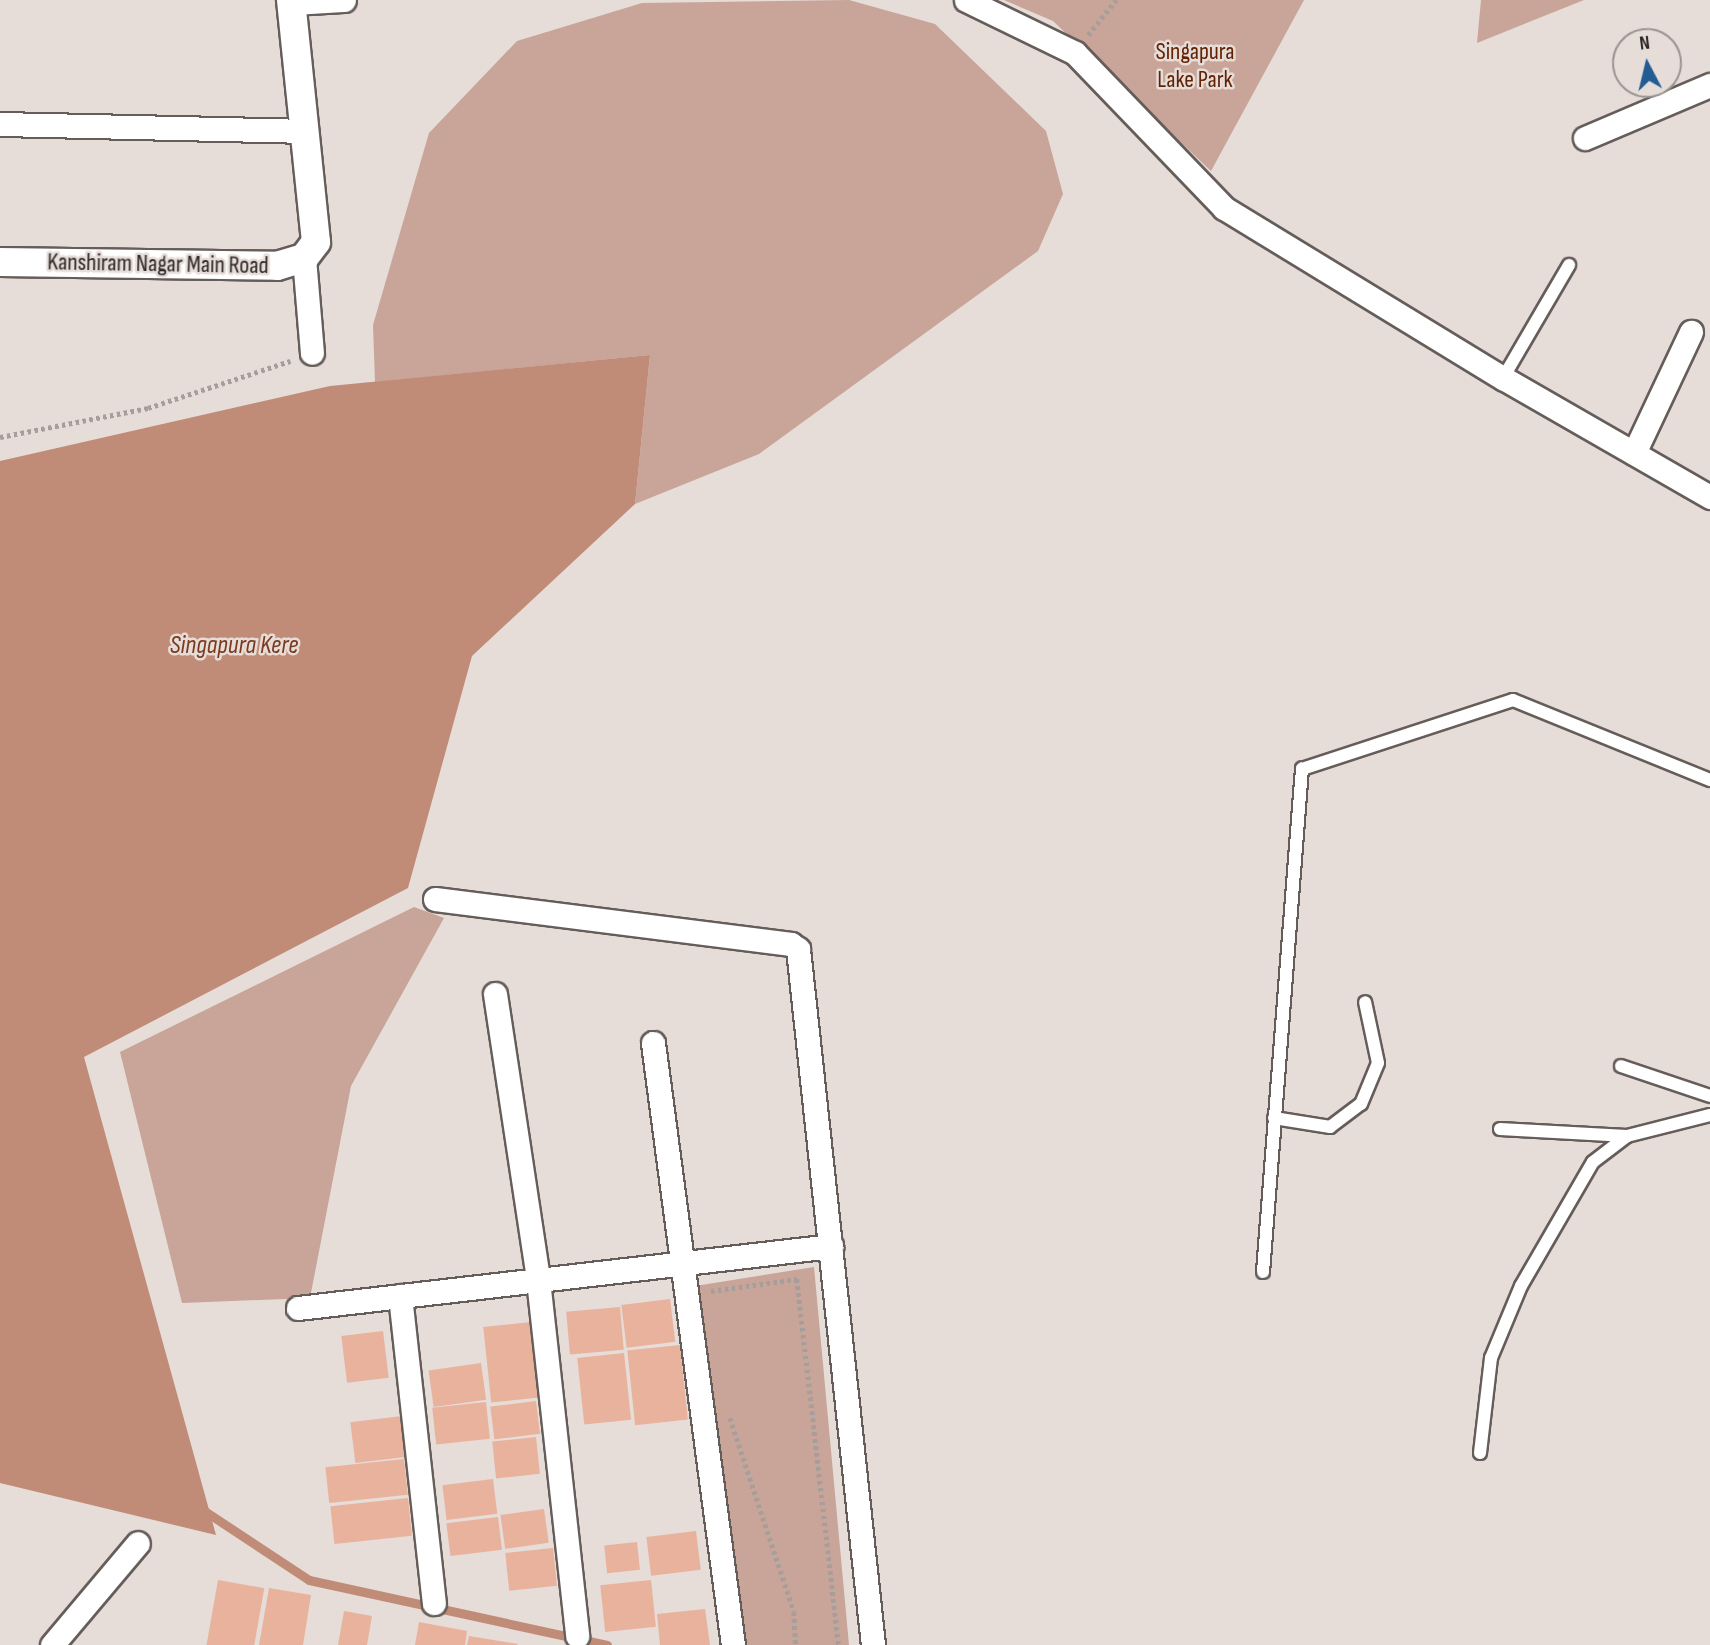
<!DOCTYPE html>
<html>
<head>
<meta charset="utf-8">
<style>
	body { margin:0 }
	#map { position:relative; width:1710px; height:1645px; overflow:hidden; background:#e6dcd8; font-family:"Sofia Sans Condensed",sans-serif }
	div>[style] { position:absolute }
	.green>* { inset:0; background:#c8a598 }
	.water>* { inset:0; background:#c08c78 }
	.stream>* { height:9px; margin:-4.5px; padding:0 4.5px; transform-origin:4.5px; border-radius:4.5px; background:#c08c78 }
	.building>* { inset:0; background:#e8b29d; transform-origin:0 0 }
	.path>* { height:4.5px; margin-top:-2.25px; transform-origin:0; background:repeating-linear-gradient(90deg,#a69e9b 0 3.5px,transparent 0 7px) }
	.roads { filter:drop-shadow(2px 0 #655d5a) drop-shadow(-2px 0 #655d5a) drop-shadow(0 2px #655d5a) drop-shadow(0 -2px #655d5a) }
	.service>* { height:12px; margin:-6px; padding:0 6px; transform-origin:6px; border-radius:6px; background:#fff }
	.minor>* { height:23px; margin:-11.5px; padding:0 11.5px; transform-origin:11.5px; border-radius:11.5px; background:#fff }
	.tertiary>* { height:28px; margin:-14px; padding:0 14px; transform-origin:14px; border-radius:14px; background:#fff }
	span { translate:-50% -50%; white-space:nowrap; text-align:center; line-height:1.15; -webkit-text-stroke:5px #e6dcd8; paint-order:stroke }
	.park-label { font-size:24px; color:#612203 }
	.street-label { font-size:24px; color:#2a2625 }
	.water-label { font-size:26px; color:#7b3a1e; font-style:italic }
	.north { position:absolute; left:1612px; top:28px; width:70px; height:70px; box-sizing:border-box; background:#e6dcd8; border:2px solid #9b9390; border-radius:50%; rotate:353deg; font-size:19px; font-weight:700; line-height:28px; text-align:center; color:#2a2625 }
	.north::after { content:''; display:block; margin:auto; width:24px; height:32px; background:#235c93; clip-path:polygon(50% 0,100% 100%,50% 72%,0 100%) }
</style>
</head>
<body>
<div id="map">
	<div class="green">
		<i style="clip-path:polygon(849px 0,935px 24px,1046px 131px,1063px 194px,1038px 251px,759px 454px,635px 504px,650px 355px,375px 382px,373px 325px,429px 133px,517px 41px,642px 3px)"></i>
		<i style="clip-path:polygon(1004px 0,1304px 0,1211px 171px,1053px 21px)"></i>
		<i style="clip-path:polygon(1481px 0,1584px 0,1477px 43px)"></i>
		<i style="clip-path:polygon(414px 907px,444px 918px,351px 1086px,310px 1298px,182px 1303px,120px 1052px)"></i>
		<i style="clip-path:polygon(814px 1267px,849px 1645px,747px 1645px,695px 1286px)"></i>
	</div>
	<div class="water">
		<i style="clip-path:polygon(650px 355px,635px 504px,472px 656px,408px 888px,84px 1057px,216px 1535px,0 1483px,0 461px,330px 386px)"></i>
	</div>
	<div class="stream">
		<i style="left:203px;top:1510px;width:127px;rotate:33.4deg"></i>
		<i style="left:309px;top:1580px;width:305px;rotate:12.3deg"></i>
	</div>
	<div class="building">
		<i style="left:670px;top:1299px;width:43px;height:49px;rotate:83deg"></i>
		<i style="left:620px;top:1307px;width:43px;height:54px;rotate:85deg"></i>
		<i style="left:531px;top:1322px;width:76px;height:48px;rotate:84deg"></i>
		<i style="left:383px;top:1331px;width:47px;height:42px;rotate:83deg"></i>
		<i style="left:680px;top:1345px;width:75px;height:53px;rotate:84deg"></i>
		<i style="left:624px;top:1353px;width:67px;height:47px;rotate:84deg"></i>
		<i style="left:481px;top:1363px;width:37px;height:53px;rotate:82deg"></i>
		<i style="left:536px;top:1401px;width:33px;height:46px;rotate:83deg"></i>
		<i style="left:486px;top:1402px;width:37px;height:54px;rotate:84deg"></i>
		<i style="left:402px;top:1416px;width:41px;height:52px;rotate:83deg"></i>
		<i style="left:536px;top:1437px;width:37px;height:44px;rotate:84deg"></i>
		<i style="left:404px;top:1459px;width:36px;height:79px;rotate:84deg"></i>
		<i style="left:493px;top:1479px;width:35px;height:51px;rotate:83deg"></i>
		<i style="left:408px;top:1498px;width:38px;height:78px;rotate:84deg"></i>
		<i style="left:544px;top:1509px;width:34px;height:44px;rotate:82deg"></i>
		<i style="left:498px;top:1517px;width:33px;height:52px;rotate:83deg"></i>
		<i style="left:696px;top:1531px;width:39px;height:50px;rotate:83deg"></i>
		<i style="left:637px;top:1542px;width:28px;height:33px;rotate:84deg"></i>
		<i style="left:553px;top:1548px;width:38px;height:48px;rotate:84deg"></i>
		<i style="left:218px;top:1580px;width:47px;height:66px;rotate:10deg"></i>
		<i style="left:651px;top:1580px;width:47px;height:51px;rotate:84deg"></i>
		<i style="clip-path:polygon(269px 1588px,311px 1595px,303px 1645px,259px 1645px)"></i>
		<i style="clip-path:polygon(705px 1609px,710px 1645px,660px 1645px,657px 1614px)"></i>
		<i style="clip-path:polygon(344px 1611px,372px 1616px,367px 1645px,338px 1645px)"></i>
		<i style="clip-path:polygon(419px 1622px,467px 1631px,465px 1645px,415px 1645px)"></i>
		<i style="clip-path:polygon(469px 1636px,518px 1644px,517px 1645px,467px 1645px)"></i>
	</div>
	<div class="path">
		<i style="left:1088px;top:35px;width:45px;rotate:-51.3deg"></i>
		<i style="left:0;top:437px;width:151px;rotate:-11.1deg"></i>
		<i style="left:148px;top:408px;width:150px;rotate:-18.3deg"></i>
		<i style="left:711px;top:1291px;width:87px;rotate:-7.9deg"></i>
		<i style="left:797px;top:1279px;width:368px;rotate:83.5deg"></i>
		<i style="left:730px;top:1418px;width:204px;rotate:71.7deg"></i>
		<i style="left:794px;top:1612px;width:33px;rotate:87deg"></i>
	</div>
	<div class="roads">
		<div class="service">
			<i style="left:1503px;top:378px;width:131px;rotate:-59.7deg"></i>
			<i style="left:1621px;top:1066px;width:94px;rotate:18.6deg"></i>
			<i style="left:1274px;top:1118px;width:57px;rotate:9.1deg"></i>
			<i style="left:1330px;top:1127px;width:39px;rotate:-37deg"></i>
			<i style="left:1361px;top:1104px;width:44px;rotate:-67.5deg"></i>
			<i style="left:1378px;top:1063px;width:62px;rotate:-102deg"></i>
			<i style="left:1500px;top:1129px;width:127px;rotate:3.2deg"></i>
			<i style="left:1627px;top:1136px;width:86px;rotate:-14.2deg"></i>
			<i style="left:1263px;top:1272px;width:505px;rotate:-85.57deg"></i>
			<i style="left:1302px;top:769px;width:222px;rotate:-18.1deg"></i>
			<i style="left:1513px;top:700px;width:213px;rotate:22.1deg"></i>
			<i style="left:1480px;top:1453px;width:96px;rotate:-83.4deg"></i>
			<i style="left:1491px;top:1358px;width:78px;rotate:-67.4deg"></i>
			<i style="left:1521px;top:1286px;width:143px;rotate:-59.9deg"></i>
			<i style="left:1593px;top:1162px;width:43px;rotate:-37.4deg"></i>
		</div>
		<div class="minor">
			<i style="left:966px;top:0;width:121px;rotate:25.9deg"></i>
			<i style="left:1075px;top:53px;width:215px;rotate:46.1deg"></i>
			<i style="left:1224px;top:208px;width:327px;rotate:31.4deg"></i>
			<i style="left:1503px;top:378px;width:239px;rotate:29.9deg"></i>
			<i style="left:292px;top:3px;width:52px;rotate:-3.3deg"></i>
			<i style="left:0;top:124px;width:305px;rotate:1.3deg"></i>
			<i style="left:1585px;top:138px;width:136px;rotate:-23deg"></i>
			<i style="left:304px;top:258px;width:95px;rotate:85.2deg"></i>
			<i style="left:1634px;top:453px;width:134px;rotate:-64.8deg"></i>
			<i style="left:435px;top:899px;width:359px;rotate:7.2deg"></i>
			<i style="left:791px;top:944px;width:9px;rotate:36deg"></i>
			<i style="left:798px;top:949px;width:700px;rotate:83.85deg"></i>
			<i style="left:495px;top:994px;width:289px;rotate:81.4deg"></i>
			<i style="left:538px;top:1280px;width:358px;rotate:83.7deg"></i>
			<i style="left:653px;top:1043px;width:607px;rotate:82.43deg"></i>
			<i style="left:400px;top:1296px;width:309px;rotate:83.7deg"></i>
			<i style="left:298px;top:1308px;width:537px;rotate:-6.63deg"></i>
			<i style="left:52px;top:1645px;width:133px;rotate:-49.9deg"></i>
		</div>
		<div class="tertiary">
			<i style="left:0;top:262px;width:277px;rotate:0.8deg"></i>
			<i style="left:277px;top:266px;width:28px;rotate:-17deg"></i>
			<i style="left:304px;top:258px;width:20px;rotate:-53deg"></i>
			<i style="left:316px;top:242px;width:243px;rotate:-95.9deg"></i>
		</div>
	</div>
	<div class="park-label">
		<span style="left:1195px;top:66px">Singapura<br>Lake Park</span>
	</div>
	<div class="street-label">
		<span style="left:158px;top:264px;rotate:1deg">Kanshiram Nagar Main Road</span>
	</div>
	<div class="water-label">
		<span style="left:234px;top:646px">Singapura Kere</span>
	</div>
	<div class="north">N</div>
</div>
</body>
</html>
